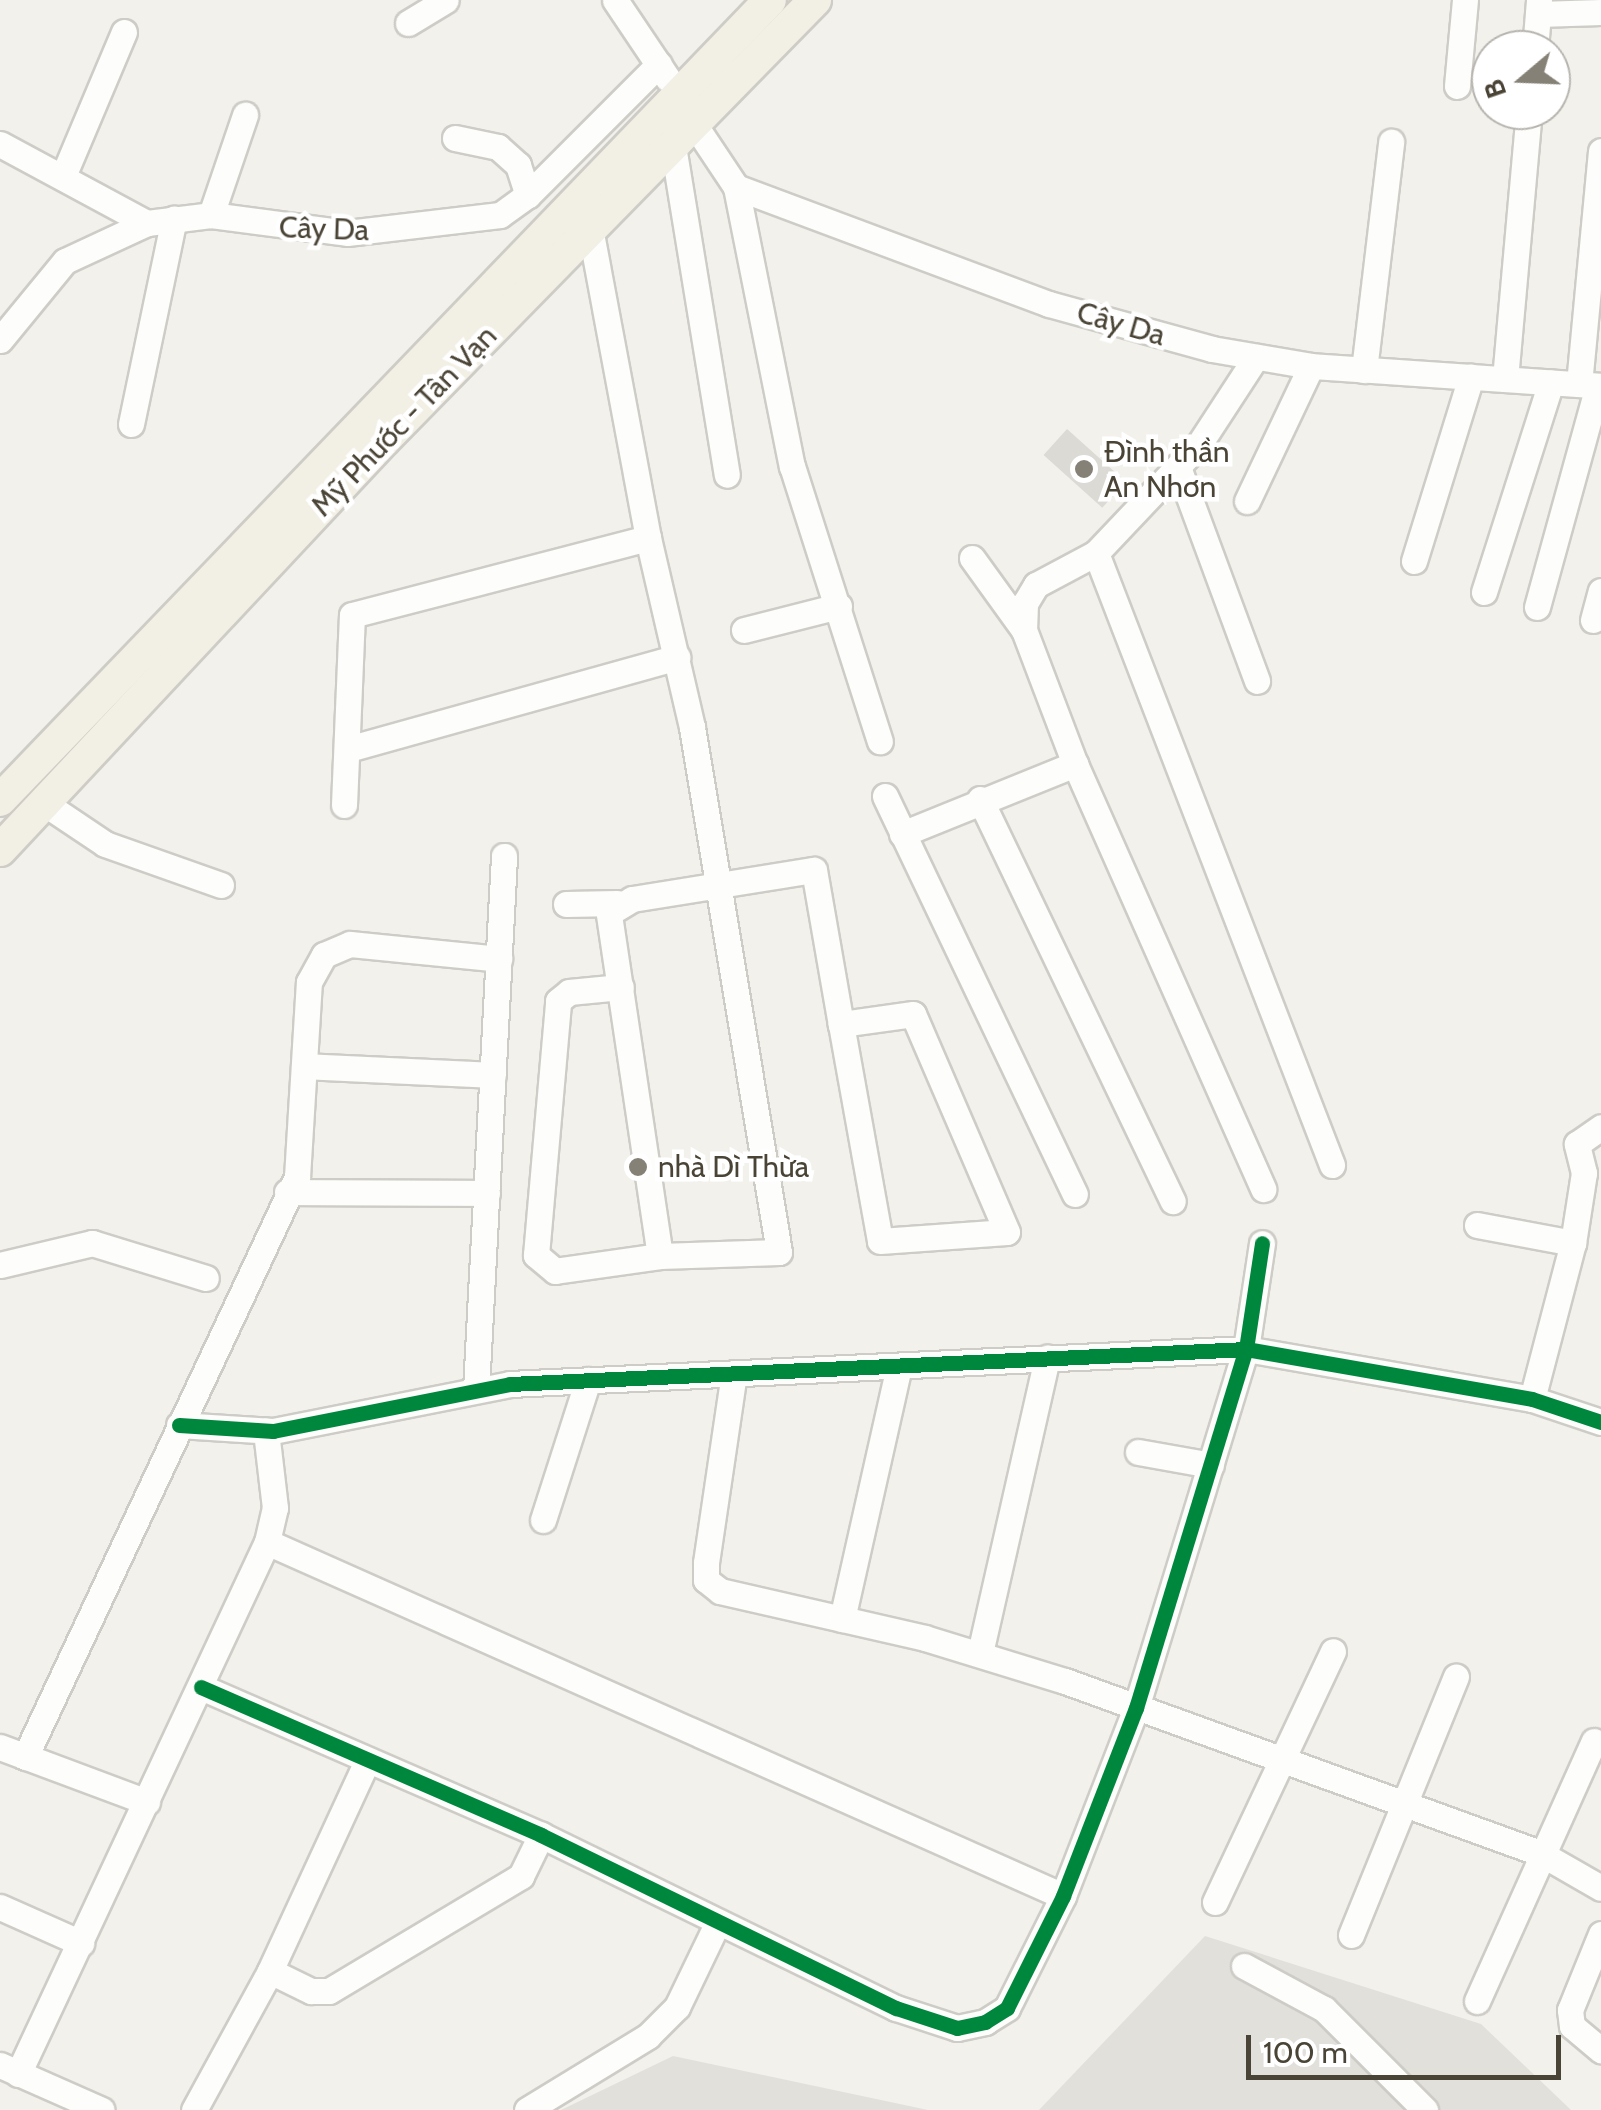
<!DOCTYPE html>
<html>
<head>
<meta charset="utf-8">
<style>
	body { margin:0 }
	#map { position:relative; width:1601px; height:2110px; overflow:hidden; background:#f2f1ec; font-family:Cabin,sans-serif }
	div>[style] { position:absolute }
	.industrial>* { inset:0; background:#e2e0da }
	.building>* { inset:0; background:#dcdad4; transform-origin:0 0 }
	.roads { filter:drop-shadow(2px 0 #ceccc6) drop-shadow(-2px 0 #ceccc6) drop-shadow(0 2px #ceccc6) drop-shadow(0 -2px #ceccc6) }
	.minor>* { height:25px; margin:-12.5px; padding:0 12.5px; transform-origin:12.5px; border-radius:12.5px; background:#fdfdfc }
	.major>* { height:32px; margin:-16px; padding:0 16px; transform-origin:16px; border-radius:16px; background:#f2efe4 }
	.cycleway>* { height:15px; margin:-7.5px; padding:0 7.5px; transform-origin:7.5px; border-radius:7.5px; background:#00873e }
	.dots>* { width:28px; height:28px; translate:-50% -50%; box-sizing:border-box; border:5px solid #fff; border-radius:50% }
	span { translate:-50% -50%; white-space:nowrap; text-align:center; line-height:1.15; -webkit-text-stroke:9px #fff; paint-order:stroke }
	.street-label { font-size:30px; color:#4a4436 }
	.poi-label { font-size:30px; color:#4a4436 }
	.left { translate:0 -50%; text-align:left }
	.north { position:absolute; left:1471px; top:30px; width:100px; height:100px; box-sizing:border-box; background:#fff; border:2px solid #b7b4af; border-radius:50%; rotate:251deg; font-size:28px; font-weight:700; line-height:40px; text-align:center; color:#4a4436 }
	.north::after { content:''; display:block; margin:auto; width:35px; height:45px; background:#858176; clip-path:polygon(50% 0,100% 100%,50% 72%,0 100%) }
	.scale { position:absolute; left:1246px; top:2035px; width:315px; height:45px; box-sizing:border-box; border:5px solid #4a4436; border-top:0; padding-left:12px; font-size:30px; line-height:35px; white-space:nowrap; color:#4a4436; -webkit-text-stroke:8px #fff; paint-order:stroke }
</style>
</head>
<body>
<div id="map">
	<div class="industrial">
		<i style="clip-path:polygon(1205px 1936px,1481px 2024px,1571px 2110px,1039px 2110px)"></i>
		<i style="clip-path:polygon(673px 2056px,928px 2110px,561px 2110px)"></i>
	</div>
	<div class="building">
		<i style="left:1067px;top:429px;width:79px;height:35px;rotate:42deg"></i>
	</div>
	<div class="roads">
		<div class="minor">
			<i style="left:615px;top:0;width:95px;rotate:56.1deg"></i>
			<i style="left:1538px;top:14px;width:63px;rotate:-1.8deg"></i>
			<i style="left:408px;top:23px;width:44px;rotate:-31.2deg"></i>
			<i style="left:1535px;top:50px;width:50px;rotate:-85.4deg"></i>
			<i style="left:1457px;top:86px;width:86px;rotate:-84.7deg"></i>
			<i style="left:694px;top:124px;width:76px;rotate:56.3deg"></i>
			<i style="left:736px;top:187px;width:334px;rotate:20.5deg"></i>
			<i style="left:1049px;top:304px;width:169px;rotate:15.4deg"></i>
			<i style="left:1212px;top:349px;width:100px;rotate:9.7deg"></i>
			<i style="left:1311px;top:366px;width:291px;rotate:3.9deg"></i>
			<i style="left:455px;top:138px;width:44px;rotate:11.8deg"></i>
			<i style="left:498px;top:147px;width:27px;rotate:42deg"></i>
			<i style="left:518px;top:165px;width:32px;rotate:72deg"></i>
			<i style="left:0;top:144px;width:167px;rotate:28.3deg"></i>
			<i style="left:673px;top:146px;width:333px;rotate:80.7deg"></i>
			<i style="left:64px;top:174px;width:154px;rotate:-67.1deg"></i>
			<i style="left:736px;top:187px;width:285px;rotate:78.7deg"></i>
			<i style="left:792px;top:466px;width:289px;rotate:72.3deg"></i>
			<i style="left:211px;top:215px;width:106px;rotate:-71.2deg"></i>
			<i style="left:590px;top:228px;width:315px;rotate:79.4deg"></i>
			<i style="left:648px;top:538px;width:194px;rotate:76.9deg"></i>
			<i style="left:692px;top:727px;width:532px;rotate:80.59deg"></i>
			<i style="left:779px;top:1252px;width:119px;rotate:178.1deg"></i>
			<i style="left:660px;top:1256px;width:106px;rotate:171.9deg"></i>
			<i style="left:555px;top:1271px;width:25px;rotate:-140deg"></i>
			<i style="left:536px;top:1255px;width:255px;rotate:-85deg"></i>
			<i style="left:558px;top:1001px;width:14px;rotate:-39deg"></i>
			<i style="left:569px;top:992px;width:52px;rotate:-5.5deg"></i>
			<i style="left:0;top:340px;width:102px;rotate:-50.6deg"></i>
			<i style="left:65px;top:261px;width:90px;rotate:-24.9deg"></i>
			<i style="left:147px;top:223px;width:64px;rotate:-7.1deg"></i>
			<i style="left:211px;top:215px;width:137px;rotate:7.5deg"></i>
			<i style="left:347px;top:233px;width:154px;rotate:-6.7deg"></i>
			<i style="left:500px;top:215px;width:34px;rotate:-36deg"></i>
			<i style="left:528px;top:195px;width:185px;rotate:-45deg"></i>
			<i style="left:1256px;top:357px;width:103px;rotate:123.1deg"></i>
			<i style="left:1200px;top:443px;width:151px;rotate:133.4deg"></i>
			<i style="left:1096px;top:553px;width:68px;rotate:151.9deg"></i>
			<i style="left:1036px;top:585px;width:21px;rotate:121deg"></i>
			<i style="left:1025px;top:603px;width:27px;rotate:92deg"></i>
			<i style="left:1024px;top:630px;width:143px;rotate:69.2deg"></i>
			<i style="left:1075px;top:764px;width:465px;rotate:66.1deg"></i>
			<i style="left:1364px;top:370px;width:230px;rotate:-83.2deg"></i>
			<i style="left:1505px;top:379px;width:270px;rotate:-84.9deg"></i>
			<i style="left:1579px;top:384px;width:234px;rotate:-84.6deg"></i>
			<i style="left:131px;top:424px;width:210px;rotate:-78.2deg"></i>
			<i style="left:1178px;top:467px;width:228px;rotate:69.7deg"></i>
			<i style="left:1247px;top:501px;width:149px;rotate:-64.6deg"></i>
			<i style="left:1096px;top:553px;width:656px;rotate:68.91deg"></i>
			<i style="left:972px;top:558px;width:89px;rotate:54.2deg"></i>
			<i style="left:1414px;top:561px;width:193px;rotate:-72.8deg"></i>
			<i style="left:1484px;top:592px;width:220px;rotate:-72.3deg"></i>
			<i style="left:1537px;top:607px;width:229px;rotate:-74.6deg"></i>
			<i style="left:1593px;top:620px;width:30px;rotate:-75deg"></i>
			<i style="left:744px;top:630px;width:98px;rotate:-14.2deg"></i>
			<i style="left:348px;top:749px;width:342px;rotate:-15.6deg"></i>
			<i style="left:885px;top:796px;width:441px;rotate:64.5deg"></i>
			<i style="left:980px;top:799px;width:446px;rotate:64.4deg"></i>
			<i style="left:44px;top:803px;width:73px;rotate:33.9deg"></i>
			<i style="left:105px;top:844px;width:123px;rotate:19.5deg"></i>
			<i style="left:344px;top:805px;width:190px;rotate:-87.6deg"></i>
			<i style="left:352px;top:615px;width:306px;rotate:-14.6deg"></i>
			<i style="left:902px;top:834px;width:187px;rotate:-22deg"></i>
			<i style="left:566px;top:904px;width:51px;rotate:-1.1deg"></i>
			<i style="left:304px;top:1066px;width:189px;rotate:2.7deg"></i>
			<i style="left:287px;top:1192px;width:200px;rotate:0.3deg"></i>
			<i style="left:1477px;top:1225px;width:98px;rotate:10.6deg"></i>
			<i style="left:660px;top:1256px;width:347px;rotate:-98.5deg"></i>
			<i style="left:609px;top:913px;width:27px;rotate:-31deg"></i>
			<i style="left:632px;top:899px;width:184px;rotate:-9.1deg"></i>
			<i style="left:814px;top:870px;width:156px;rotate:80.1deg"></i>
			<i style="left:841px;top:1024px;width:220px;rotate:79.8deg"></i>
			<i style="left:880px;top:1241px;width:127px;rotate:-4.1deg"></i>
			<i style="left:1007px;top:1232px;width:237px;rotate:-113.3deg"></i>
			<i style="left:913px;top:1014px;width:73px;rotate:172.1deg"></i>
			<i style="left:0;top:1265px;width:95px;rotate:-13.4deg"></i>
			<i style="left:92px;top:1243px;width:119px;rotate:17.1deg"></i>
			<i style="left:734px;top:1373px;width:192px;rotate:98.4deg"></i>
			<i style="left:706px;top:1563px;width:17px;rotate:90deg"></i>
			<i style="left:706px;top:1580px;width:18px;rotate:38deg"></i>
			<i style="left:720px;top:1591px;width:210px;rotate:12.9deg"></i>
			<i style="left:925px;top:1638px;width:146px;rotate:17.1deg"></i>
			<i style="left:1065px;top:1681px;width:505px;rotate:19.91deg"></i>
			<i style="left:1540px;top:1853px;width:70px;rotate:29.8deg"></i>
			<i style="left:476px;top:1389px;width:534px;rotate:-86.99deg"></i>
			<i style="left:1532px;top:1399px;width:161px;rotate:-75.3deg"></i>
			<i style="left:1573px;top:1243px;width:71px;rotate:-81.1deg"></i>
			<i style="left:1584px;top:1173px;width:30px;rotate:-104deg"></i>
			<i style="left:1577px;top:1144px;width:29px;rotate:-35deg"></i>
			<i style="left:179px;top:1425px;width:94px;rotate:3.7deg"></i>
			<i style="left:273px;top:1431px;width:242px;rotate:-11.2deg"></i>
			<i style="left:510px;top:1384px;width:737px;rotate:-2.72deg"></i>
			<i style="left:1246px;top:1349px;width:290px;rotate:9.9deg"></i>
			<i style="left:1532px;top:1399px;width:73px;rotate:18.4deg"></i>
			<i style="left:1138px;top:1452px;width:74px;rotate:10.1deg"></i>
			<i style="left:543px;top:1520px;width:147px;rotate:-72.2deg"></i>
			<i style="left:267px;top:1542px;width:871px;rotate:23.98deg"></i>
			<i style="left:842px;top:1619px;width:259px;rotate:-77.3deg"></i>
			<i style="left:980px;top:1653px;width:303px;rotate:-77.2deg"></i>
			<i style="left:201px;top:1687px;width:371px;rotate:23.5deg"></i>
			<i style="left:541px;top:1835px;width:395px;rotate:26deg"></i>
			<i style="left:896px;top:2008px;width:64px;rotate:18.2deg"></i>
			<i style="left:957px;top:2028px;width:29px;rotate:-12deg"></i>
			<i style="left:985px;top:2022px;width:26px;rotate:-32deg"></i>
			<i style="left:1007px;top:2008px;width:125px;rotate:-63.4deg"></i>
			<i style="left:1063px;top:1896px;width:202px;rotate:-68.8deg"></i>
			<i style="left:1136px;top:1708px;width:375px;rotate:-73deg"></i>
			<i style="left:1246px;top:1349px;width:107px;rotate:-81.4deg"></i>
			<i style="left:0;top:1747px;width:157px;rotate:20.5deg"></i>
			<i style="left:25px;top:1757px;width:641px;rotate:-64.88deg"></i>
			<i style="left:297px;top:1177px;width:195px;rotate:-86.5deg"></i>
			<i style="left:309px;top:982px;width:31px;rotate:-61deg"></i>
			<i style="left:324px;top:955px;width:28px;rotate:-23deg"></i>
			<i style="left:350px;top:944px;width:150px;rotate:5.7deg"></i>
			<i style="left:1215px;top:1902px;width:277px;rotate:-64.8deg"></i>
			<i style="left:0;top:1907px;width:89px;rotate:24deg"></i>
			<i style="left:1601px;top:1934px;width:82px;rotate:112.2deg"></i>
			<i style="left:1570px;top:2010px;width:16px;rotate:83deg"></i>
			<i style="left:1572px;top:2026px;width:38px;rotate:40deg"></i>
			<i style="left:1351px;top:1935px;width:279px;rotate:-67.9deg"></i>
			<i style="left:1244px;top:1966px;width:91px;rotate:28.3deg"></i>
			<i style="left:1324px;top:2009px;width:143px;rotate:45deg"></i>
			<i style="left:270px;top:1971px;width:46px;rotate:26deg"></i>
			<i style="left:311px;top:1991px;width:18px"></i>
			<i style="left:329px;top:1991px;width:224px;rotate:-30.9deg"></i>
			<i style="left:521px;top:1876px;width:46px;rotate:-64deg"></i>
			<i style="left:1477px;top:2001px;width:285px;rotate:-65.8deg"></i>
			<i style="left:0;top:2065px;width:111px;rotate:23.8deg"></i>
			<i style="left:18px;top:2074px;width:587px;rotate:-64.92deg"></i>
			<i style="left:267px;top:1542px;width:35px;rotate:-77deg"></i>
			<i style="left:275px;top:1508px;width:78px;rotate:-96.7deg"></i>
			<i style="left:194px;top:2110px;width:158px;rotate:-61.3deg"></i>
			<i style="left:270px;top:1971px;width:229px;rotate:-65.2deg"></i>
			<i style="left:527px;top:2110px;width:142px;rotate:-31.4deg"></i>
			<i style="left:648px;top:2036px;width:41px;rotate:-45deg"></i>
			<i style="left:677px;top:2007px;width:92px;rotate:-64.3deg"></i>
		</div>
		<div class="major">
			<i style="left:0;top:800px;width:1110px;rotate:-46.09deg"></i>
			<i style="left:0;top:850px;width:562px;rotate:-46.88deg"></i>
			<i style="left:384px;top:440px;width:616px;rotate:-45.59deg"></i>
		</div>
	</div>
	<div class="cycleway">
		<i style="left:179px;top:1425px;width:94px;rotate:3.7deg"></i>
		<i style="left:273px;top:1431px;width:242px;rotate:-11.2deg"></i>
		<i style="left:510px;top:1384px;width:737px;rotate:-2.72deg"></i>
		<i style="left:1246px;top:1349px;width:290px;rotate:9.9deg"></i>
		<i style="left:1532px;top:1399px;width:73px;rotate:18.4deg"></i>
		<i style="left:201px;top:1687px;width:371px;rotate:23.5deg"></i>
		<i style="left:541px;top:1835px;width:395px;rotate:26deg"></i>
		<i style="left:896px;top:2008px;width:64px;rotate:18.2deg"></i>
		<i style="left:957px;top:2028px;width:29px;rotate:-12deg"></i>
		<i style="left:985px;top:2022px;width:26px;rotate:-32deg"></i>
		<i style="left:1007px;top:2008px;width:125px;rotate:-63.4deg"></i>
		<i style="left:1063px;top:1896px;width:202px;rotate:-68.8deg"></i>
		<i style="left:1136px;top:1708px;width:375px;rotate:-73deg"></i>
		<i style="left:1246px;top:1349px;width:107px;rotate:-81.4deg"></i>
	</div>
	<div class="dots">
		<i style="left:1084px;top:469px;background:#858176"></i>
		<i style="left:638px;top:1167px;background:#858176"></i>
	</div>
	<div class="street-label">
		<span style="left:324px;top:229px;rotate:2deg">Cây Da</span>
		<span style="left:1121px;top:324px;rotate:16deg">Cây Da</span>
		<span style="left:404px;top:421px;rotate:-46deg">Mỹ Phước - Tân Vạn</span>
	</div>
	<div class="poi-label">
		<span class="left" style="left:1104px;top:469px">Đình thần<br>An Nhơn</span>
		<span class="left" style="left:658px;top:1167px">nhà Dì Thừa</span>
	</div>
	<div class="north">B</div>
	<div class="scale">100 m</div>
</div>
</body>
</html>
